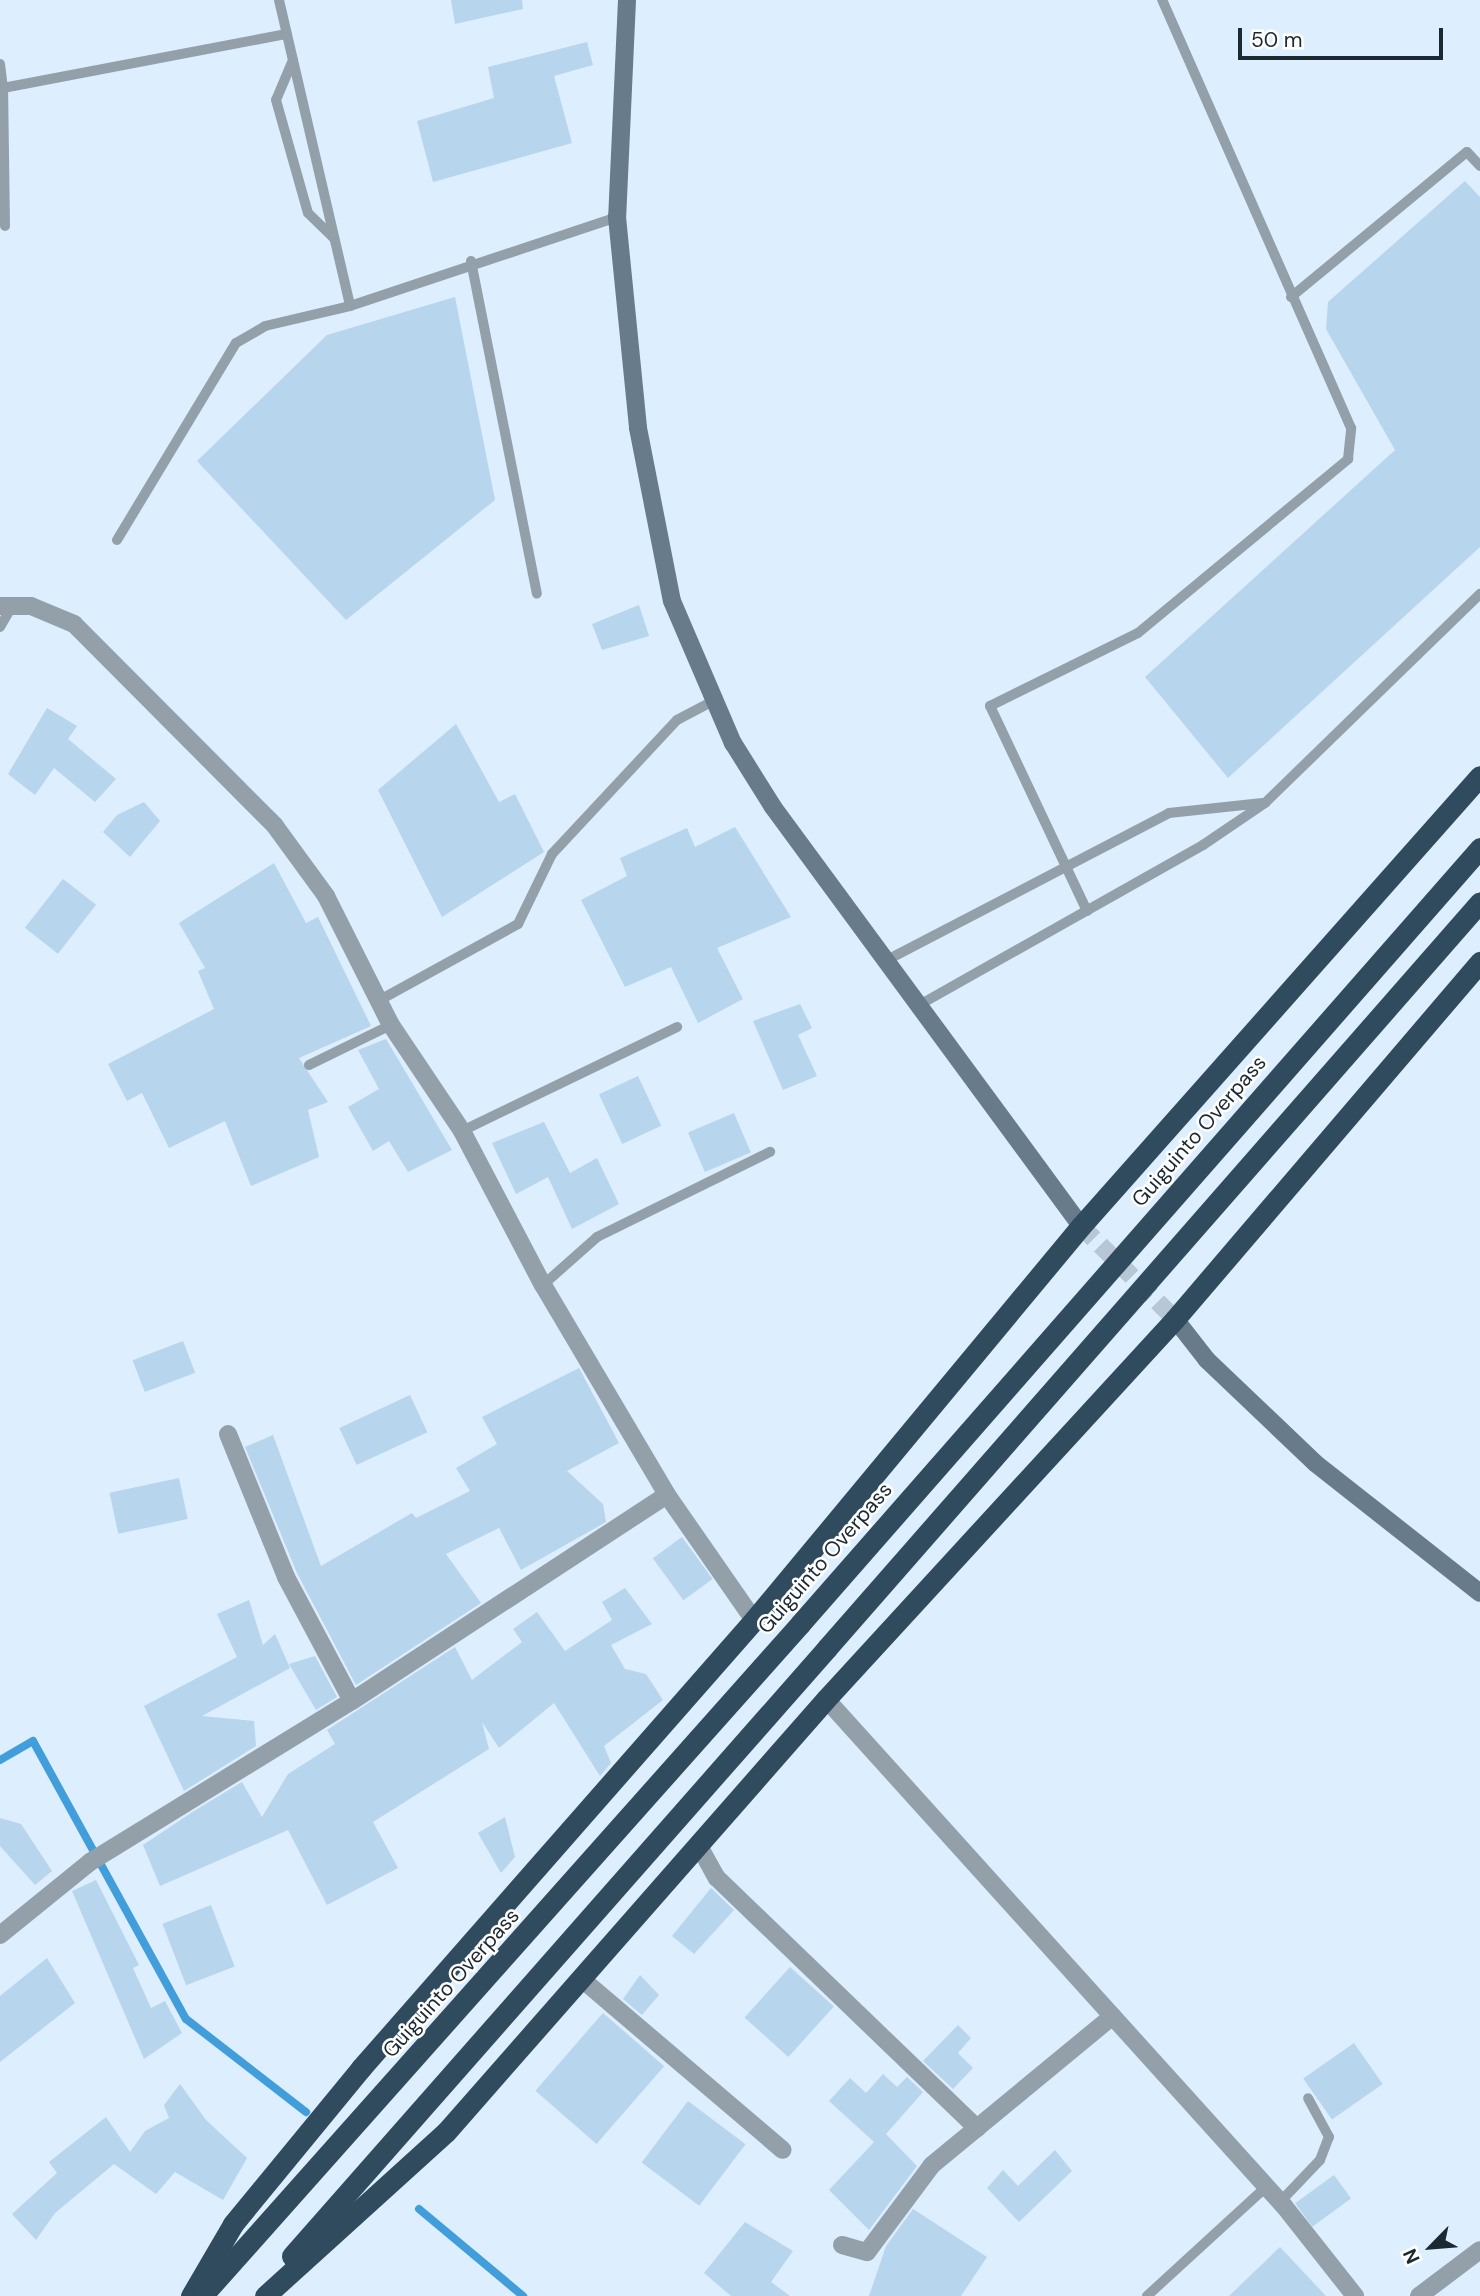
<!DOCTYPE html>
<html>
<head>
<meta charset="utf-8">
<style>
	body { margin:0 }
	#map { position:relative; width:1480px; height:2296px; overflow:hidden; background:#ddeffe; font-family:"DM Sans",sans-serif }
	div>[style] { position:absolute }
	.stream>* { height:8px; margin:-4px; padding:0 4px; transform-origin:4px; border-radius:4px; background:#429edb }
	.building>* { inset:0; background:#b7d5ed; transform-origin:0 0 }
	.secondary-tunnel>* { height:18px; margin-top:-9px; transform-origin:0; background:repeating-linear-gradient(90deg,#b7c7d5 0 18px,transparent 0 27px) }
	.service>* { height:10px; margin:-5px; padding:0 5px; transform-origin:5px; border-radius:5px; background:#93a0aa }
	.minor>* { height:18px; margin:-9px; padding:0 9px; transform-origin:9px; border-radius:9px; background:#93a0aa }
	.tertiary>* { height:18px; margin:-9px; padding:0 9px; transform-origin:9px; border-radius:9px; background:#93a0aa }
	.secondary>* { height:18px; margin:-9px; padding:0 9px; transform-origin:9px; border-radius:9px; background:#687b8a }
	.motorway>* { height:21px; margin:-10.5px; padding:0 10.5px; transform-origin:10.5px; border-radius:10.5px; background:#304b5e }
	.motorway-bridge>* { height:21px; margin:-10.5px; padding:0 10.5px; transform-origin:10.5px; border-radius:10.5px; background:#304b5e }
	span { translate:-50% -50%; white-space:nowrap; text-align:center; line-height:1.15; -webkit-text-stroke:5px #fff; paint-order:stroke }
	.street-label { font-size:21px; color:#1d2932 }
	.north { position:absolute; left:1396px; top:2212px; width:70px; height:70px; -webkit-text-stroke:5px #fff; paint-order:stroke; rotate:245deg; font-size:19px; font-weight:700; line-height:28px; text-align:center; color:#1d2932 }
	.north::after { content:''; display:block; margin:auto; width:24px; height:32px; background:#1d2932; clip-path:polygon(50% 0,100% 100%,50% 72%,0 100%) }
	.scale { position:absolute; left:1238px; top:28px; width:205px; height:32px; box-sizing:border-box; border:4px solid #1d2932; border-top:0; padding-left:9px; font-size:21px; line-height:24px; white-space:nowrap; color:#1d2932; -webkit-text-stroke:5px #fff; paint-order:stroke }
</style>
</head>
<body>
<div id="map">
	<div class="stream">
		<i style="left:0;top:1760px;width:38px;rotate:-30deg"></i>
		<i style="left:33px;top:1741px;width:317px;rotate:61.2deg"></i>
		<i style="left:186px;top:2019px;width:152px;rotate:37.8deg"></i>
		<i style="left:419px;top:2209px;width:136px;rotate:39.9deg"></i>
	</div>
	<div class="building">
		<i style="clip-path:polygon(451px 0,522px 0,523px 9px,455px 24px)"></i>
		<i style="clip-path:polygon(587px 42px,593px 65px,554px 76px,572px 143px,433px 182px,417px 121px,494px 98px,488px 67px)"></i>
		<i style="clip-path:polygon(1465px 181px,1480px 197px,1480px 547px,1228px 778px,1145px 677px,1395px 450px,1326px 329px,1328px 302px)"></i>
		<i style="clip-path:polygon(455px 297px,495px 500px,346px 620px,197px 461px,327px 335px)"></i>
		<i style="clip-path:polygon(639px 605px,649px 636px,602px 650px,592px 624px)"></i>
		<i style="clip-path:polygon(47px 708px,77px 726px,68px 739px,116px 779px,95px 802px,54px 768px,35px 795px,8px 774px)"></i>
		<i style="clip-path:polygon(456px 724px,499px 802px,515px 794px,544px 852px,442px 917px,378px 790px)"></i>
		<i style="clip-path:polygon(144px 802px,160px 821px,130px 857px,103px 832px,117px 815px)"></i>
		<i style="clip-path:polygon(735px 827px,791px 917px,717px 948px,743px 999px,698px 1023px,671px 967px,625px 987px,581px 900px,627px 876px,620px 858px,687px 828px,695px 847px)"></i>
		<i style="clip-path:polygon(274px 863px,306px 923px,318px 917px,371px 1026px,299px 1058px,328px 1102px,308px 1110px,319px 1157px,251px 1186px,225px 1121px,169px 1148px,142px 1093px,127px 1101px,108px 1064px,214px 1009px,198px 971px,205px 968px,179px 923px)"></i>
		<i style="left:63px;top:879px;width:42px;height:62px;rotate:38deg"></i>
		<i style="clip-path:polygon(800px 1004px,812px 1028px,798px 1035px,817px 1076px,783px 1090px,753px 1021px)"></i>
		<i style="clip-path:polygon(386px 1039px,452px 1150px,408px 1172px,389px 1141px,373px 1151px,348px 1107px,379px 1089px,358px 1050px)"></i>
		<i style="left:638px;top:1076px;width:55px;height:43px;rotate:65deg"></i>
		<i style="left:734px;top:1113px;width:43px;height:50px;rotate:67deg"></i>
		<i style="clip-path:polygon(544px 1122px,570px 1173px,597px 1158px,619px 1204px,572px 1229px,548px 1177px,516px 1194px,492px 1143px)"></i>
		<i style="left:183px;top:1341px;width:34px;height:54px;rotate:69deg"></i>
		<i style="clip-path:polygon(579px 1368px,619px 1443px,567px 1471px,603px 1504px,606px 1522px,521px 1570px,499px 1528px,446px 1554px,481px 1603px,356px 1685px,297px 1573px,245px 1447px,273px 1435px,321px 1566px,412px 1513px,416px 1518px,470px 1491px,456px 1468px,497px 1444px,482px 1417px)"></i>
		<i style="left:410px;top:1395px;width:41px;height:78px;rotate:65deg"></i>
		<i style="left:179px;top:1478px;width:42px;height:71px;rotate:78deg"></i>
		<i style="left:682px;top:1537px;width:52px;height:36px;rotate:54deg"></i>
		<i style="clip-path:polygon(625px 1588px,652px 1624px,611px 1645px,625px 1669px,646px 1674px,663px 1700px,604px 1746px,611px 1763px,600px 1776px,554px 1703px,499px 1748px,482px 1722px,489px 1749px,373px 1822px,398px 1868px,327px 1905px,288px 1830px,160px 1886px,143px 1845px,194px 1811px,242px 1782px,262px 1817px,288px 1774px,335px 1744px,327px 1730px,455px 1647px,472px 1680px,522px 1642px,513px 1629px,537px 1612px,565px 1651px,612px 1620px,602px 1602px)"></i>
		<i style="clip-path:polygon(249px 1600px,263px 1645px,275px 1634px,290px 1668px,202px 1716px,254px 1721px,256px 1746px,184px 1791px,144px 1706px,237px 1657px,217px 1614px)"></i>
		<i style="clip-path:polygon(315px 1656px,337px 1697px,316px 1710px,289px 1664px)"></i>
		<i style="clip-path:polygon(505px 1817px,515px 1857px,501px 1873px,478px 1833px)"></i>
		<i style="clip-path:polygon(0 1818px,21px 1824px,52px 1871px,35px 1885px,0 1846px)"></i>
		<i style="clip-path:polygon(96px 1880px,139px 1965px,133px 1968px,151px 2008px,165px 2001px,182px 2033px,144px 2059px,72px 1891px)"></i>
		<i style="clip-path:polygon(711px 1888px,734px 1910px,694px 1954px,672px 1936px)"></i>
		<i style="left:211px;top:1905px;width:66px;height:52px;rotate:69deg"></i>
		<i style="clip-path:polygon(47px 1958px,75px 2003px,0 2062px,0 1996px)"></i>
		<i style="left:790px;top:1967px;width:59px;height:68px;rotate:42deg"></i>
		<i style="clip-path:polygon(640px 1975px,659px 1995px,642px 2015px,623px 1999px)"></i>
		<i style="left:603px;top:2013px;width:81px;height:103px;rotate:41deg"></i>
		<i style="clip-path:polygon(958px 2025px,971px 2038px,958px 2053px,973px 2068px,953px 2089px,923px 2061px)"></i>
		<i style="left:1354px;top:2043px;width:50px;height:62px;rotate:55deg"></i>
		<i style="clip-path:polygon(883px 2074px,897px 2087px,907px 2077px,923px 2092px,886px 2134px,917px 2166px,869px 2230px,829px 2190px,874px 2142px,829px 2101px,850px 2078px,866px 2093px)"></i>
		<i style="clip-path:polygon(180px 2084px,206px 2120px,247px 2158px,223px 2200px,175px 2172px,156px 2194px,114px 2164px,55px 2213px,36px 2240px,12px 2214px,57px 2173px,49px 2162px,106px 2117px,130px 2152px,145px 2131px,169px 2118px,164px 2105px)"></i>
		<i style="left:688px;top:2101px;width:72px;height:77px;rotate:37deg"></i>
		<i style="clip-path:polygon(1055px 2150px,1072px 2171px,1019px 2222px,987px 2188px,1003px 2170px,1018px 2186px)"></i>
		<i style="left:1334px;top:2175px;width:29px;height:48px;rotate:54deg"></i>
		<i style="clip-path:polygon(913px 2209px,987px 2257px,961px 2296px,869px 2296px,886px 2246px)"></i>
		<i style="clip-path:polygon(745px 2222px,793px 2251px,771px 2282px,790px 2296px,731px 2296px,704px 2273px)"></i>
		<i style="clip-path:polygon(1280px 2247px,1326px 2296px,1229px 2296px)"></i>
	</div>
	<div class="secondary-tunnel">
		<i style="left:1081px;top:1226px;width:132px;rotate:44.7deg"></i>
	</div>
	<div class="service">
		<i style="left:279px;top:0;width:314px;rotate:76.9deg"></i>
		<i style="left:293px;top:60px;width:43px;rotate:113deg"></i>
		<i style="left:276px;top:100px;width:117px;rotate:74.2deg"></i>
		<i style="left:308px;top:213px;width:35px;rotate:44deg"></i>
		<i style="left:0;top:64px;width:24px;rotate:83deg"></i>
		<i style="left:5px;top:226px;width:138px;rotate:-90.8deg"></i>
		<i style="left:3px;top:88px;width:289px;rotate:-10.8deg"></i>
		<i style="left:471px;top:261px;width:339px;rotate:78.8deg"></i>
		<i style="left:1291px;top:297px;width:228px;rotate:-39.5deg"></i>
		<i style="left:1467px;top:152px;width:19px;rotate:47deg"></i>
		<i style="left:117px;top:540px;width:230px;rotate:-58.9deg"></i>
		<i style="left:236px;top:343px;width:34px;rotate:-30deg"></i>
		<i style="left:265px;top:326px;width:87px;rotate:-13.2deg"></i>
		<i style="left:350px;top:306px;width:281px;rotate:-18.4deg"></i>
		<i style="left:0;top:627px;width:24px;rotate:-60deg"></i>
		<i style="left:1087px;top:911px;width:227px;rotate:-115.3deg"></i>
		<i style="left:990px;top:706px;width:165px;rotate:-26.3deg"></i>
		<i style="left:1138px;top:633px;width:273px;rotate:-39.6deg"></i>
		<i style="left:1348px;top:459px;width:31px;rotate:-84deg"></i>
		<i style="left:1351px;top:428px;width:468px;rotate:-113.8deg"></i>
		<i style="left:887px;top:960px;width:318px;rotate:-27.5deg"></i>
		<i style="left:1169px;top:813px;width:94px;rotate:-6.1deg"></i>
		<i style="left:378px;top:1001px;width:160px;rotate:-28.8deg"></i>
		<i style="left:518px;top:924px;width:78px;rotate:-64.1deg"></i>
		<i style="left:552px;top:854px;width:183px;rotate:-47deg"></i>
		<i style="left:677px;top:720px;width:41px;rotate:-27.8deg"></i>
		<i style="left:921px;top:1004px;width:324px;rotate:-29.4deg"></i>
		<i style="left:1203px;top:845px;width:75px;rotate:-34.1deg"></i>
		<i style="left:1265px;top:803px;width:300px;rotate:-44.2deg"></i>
		<i style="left:309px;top:1065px;width:91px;rotate:-26deg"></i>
		<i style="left:462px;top:1131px;width:239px;rotate:-25.8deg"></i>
		<i style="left:543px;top:1285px;width:72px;rotate:-41.6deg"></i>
		<i style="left:597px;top:1237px;width:193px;rotate:-26.2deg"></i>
		<i style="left:1280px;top:2202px;width:58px;rotate:-46.4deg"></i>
		<i style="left:1320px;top:2160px;width:25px;rotate:-69deg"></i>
		<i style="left:1329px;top:2137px;width:44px;rotate:-118.3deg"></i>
		<i style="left:1147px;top:2296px;width:161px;rotate:-42.5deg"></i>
	</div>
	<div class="minor">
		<i style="left:228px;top:1434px;width:154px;rotate:67.9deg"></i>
		<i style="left:286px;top:1577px;width:140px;rotate:62deg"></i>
		<i style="left:826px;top:1699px;width:683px;rotate:47.91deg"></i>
		<i style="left:1284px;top:2206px;width:115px;rotate:51.7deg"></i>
		<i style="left:699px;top:1846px;width:37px;rotate:61deg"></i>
		<i style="left:717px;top:1878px;width:361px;rotate:43.9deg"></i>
		<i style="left:0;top:1935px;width:116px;rotate:-39deg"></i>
		<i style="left:90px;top:1862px;width:308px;rotate:-31.6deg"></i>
		<i style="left:352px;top:1701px;width:376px;rotate:-33.2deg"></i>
		<i style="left:583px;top:1980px;width:262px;rotate:40.4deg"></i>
		<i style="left:842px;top:2245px;width:26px;rotate:16deg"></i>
		<i style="left:867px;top:2252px;width:109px;rotate:-53.2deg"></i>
		<i style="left:932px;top:2165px;width:234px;rotate:-39.5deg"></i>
		<i style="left:1419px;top:2296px;width:76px;rotate:-37deg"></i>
	</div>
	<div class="tertiary">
		<i style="left:0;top:606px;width:31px"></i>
		<i style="left:31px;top:606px;width:47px;rotate:22.7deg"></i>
		<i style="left:74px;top:624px;width:285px;rotate:45.1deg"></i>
		<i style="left:275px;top:826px;width:87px;rotate:53.9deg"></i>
		<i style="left:326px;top:896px;width:144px;rotate:63.3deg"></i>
		<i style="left:391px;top:1025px;width:128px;rotate:56.2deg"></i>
		<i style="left:462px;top:1131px;width:174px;rotate:62.3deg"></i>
		<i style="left:543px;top:1285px;width:244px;rotate:59.4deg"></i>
		<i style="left:667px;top:1495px;width:152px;rotate:55.2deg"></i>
	</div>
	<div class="secondary">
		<i style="left:627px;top:0;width:217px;rotate:92.6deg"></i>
		<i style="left:617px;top:217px;width:212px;rotate:84.3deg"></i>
		<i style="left:638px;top:428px;width:176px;rotate:78.9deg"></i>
		<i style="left:672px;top:601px;width:155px;rotate:66.8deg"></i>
		<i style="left:733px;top:743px;width:75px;rotate:58deg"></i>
		<i style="left:773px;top:807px;width:520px;rotate:53.68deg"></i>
		<i style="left:1175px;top:1319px;width:52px;rotate:52deg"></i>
		<i style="left:1207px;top:1360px;width:149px;rotate:43.6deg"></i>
		<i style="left:1315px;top:1463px;width:210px;rotate:38.2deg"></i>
	</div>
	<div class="motorway">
		<i style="left:292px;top:2256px;width:810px;rotate:-48.65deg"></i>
		<i style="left:191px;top:2296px;width:83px;rotate:-59.7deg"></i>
		<i style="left:233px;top:2224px;width:202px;rotate:-50.6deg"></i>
		<i style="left:361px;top:2068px;width:596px;rotate:-48.74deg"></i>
		<i style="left:754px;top:1620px;width:512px;rotate:-50.31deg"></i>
		<i style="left:1081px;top:1226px;width:601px;rotate:-48.44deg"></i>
		<i style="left:202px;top:2296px;width:900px;rotate:-48.33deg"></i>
		<i style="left:265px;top:2296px;width:244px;rotate:-42.2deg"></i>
		<i style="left:446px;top:2132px;width:576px;rotate:-48.73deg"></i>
		<i style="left:826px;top:1699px;width:516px;rotate:-47.43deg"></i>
		<i style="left:1175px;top:1319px;width:470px;rotate:-49.5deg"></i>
	</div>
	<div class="motorway-bridge">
		<i style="left:800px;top:1624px;width:1032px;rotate:-48.77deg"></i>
		<i style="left:827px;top:1648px;width:991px;rotate:-48.8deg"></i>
	</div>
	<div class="street-label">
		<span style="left:1199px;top:1131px;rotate:-49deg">Guiguinto Overpass</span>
		<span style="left:825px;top:1558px;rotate:-49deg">Guiguinto Overpass</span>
		<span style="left:451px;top:1983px;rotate:-48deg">Guiguinto Overpass</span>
	</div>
	<div class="north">N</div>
	<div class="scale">50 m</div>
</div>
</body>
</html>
